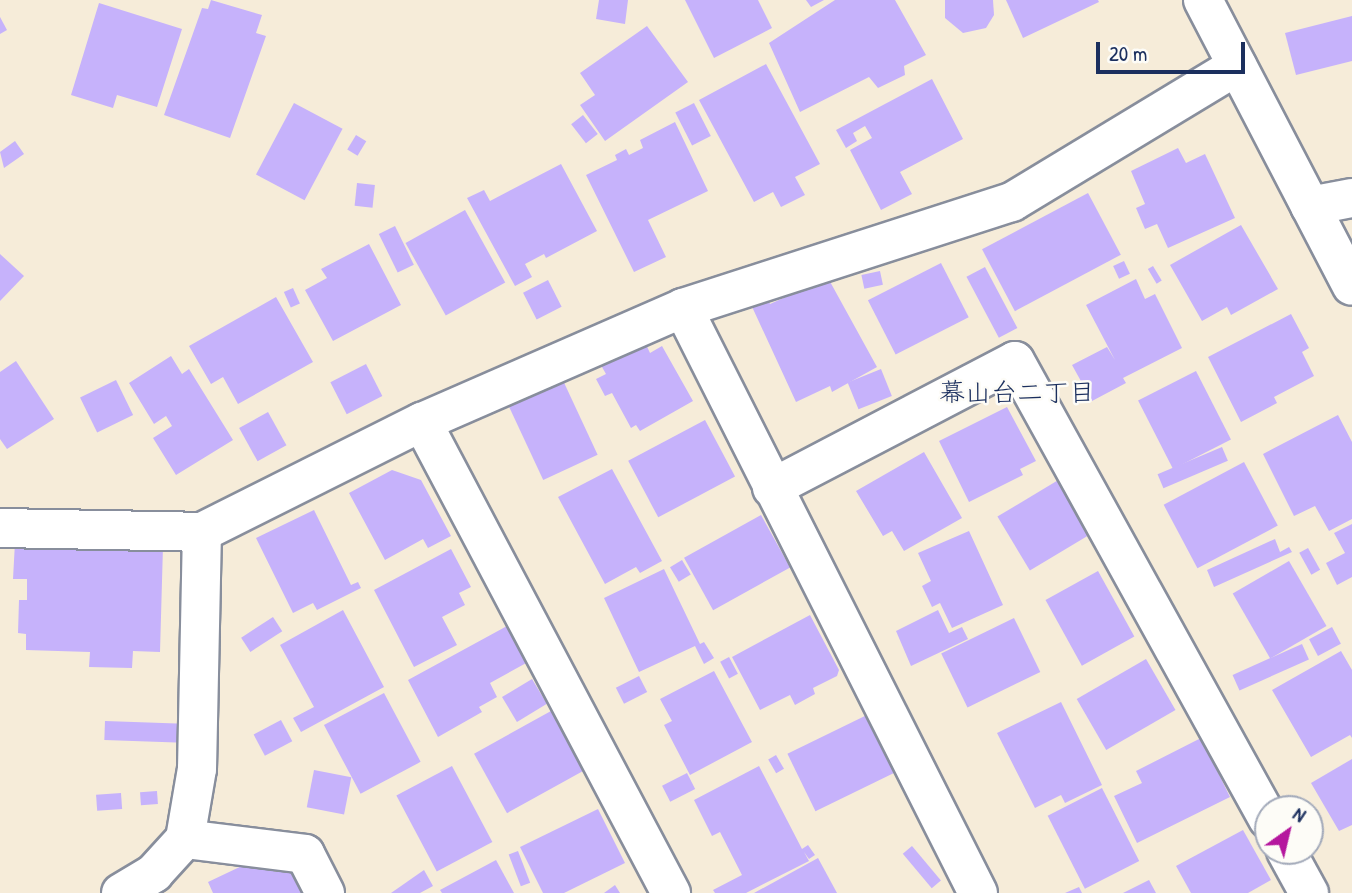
<!DOCTYPE html>
<html>
<head>
<meta charset="utf-8">
<style>
	body { margin:0 }
	#map { position:relative; width:1352px; height:893px; overflow:hidden; background:#f6ecd9; font-family:"Patrick Hand","Klee One",sans-serif }
	div>[style] { position:absolute }
	.building>* { inset:0; background:#c6b2fb; transform-origin:0 0 }
	.roads { filter:drop-shadow(2px 0 #888e9c) drop-shadow(-2px 0 #888e9c) drop-shadow(0 2px #888e9c) drop-shadow(0 -2px #888e9c) }
	.street>* { height:38px; margin:-19px; padding:0 19px; transform-origin:19px; border-radius:19px; background:#fff }
	span { translate:-50% -50%; white-space:nowrap; text-align:center; line-height:1.15; -webkit-text-stroke:5px #fdfcf7; paint-order:stroke }
	.neighbourhood-label { font-size:26px; color:#1b2f5e }
	.north { position:absolute; left:1254px; top:795px; width:70px; height:70px; box-sizing:border-box; background:#fdfcf7; border:2px solid #a3aaba; border-radius:50%; rotate:34deg; font-size:19px; font-weight:700; line-height:28px; text-align:center; color:#1b2f5e }
	.north::after { content:''; display:block; margin:auto; width:24px; height:32px; background:#b5179e; clip-path:polygon(50% 0,100% 100%,50% 72%,0 100%) }
	.scale { position:absolute; left:1096px; top:42px; width:149px; height:32px; box-sizing:border-box; border:4px solid #1b2f5e; border-top:0; padding-left:9px; font-size:21px; line-height:24px; white-space:nowrap; color:#1b2f5e; -webkit-text-stroke:5px #fdfcf7; paint-order:stroke }
</style>
</head>
<body>
<div id="map">
	<div class="building">
		<i style="clip-path:polygon(211px 0,262px 15px,256px 33px,266px 36px,230px 138px,164px 115px,202px 8px,208px 9px)"></i>
		<i style="clip-path:polygon(599px 0,628px 0,625px 24px,596px 19px)"></i>
		<i style="clip-path:polygon(685px 0,758px 0,772px 28px,714px 58px)"></i>
		<i style="clip-path:polygon(806px 0,824px 0,811px 7px)"></i>
		<i style="clip-path:polygon(835px 0,895px 0,926px 55px,904px 66px,905px 75px,878px 88px,869px 77px,800px 112px,769px 43px)"></i>
		<i style="clip-path:polygon(945px 0,993px 0,994px 15px,986px 28px,963px 33px,945px 18px)"></i>
		<i style="clip-path:polygon(1006px 0,1098px 0,1099px 2px,1023px 38px)"></i>
		<i style="clip-path:polygon(99px 3px,182px 29px,157px 107px,117px 95px,113px 108px,71px 95px)"></i>
		<i style="clip-path:polygon(1352px 16px,1352px 61px,1296px 75px,1285px 33px)"></i>
		<i style="clip-path:polygon(0 17px,7px 30px,0 34px)"></i>
		<i style="clip-path:polygon(647px 26px,688px 82px,605px 141px,580px 105px,595px 95px,580px 73px)"></i>
		<i style="clip-path:polygon(766px 64px,820px 164px,795px 177px,805px 195px,781px 207px,773px 192px,754px 202px,699px 100px)"></i>
		<i style="clip-path:polygon(932px 79px,963px 139px,900px 172px,912px 194px,881px 210px,850px 150px,872px 138px,865px 126px,853px 133px,857px 141px,846px 148px,836px 130px)"></i>
		<i style="left:294px;top:103px;width:55px;height:81px;rotate:28deg"></i>
		<i style="left:694px;top:103px;width:37px;height:21px;rotate:63deg"></i>
		<i style="left:583px;top:115px;width:24px;height:15px;rotate:52deg"></i>
		<i style="clip-path:polygon(675px 122px,708px 191px,648px 220px,666px 257px,634px 272px,586px 175px,617px 160px,615px 155px,626px 149px,629px 155px,643px 148px,640px 140px)"></i>
		<i style="left:356px;top:135px;width:12px;height:17px;rotate:31deg"></i>
		<i style="clip-path:polygon(15px 141px,24px 154px,4px 168px,0 152px)"></i>
		<i style="clip-path:polygon(1178px 148px,1186px 163px,1205px 154px,1235px 218px,1168px 248px,1157px 224px,1145px 229px,1136px 208px,1145px 204px,1131px 171px)"></i>
		<i style="clip-path:polygon(561px 164px,597px 231px,546px 258px,544px 254px,525px 264px,532px 277px,515px 286px,467px 198px,484px 190px,490px 201px)"></i>
		<i style="left:357px;top:183px;width:18px;height:23px;rotate:6deg"></i>
		<i style="left:1088px;top:193px;width:70px;height:120px;rotate:62deg"></i>
		<i style="left:465px;top:210px;width:83px;height:68px;rotate:61deg"></i>
		<i style="clip-path:polygon(1241px 225px,1278px 289px,1231px 315px,1227px 307px,1202px 321px,1170px 265px)"></i>
		<i style="left:395px;top:226px;width:43px;height:18px;rotate:64deg"></i>
		<i style="clip-path:polygon(369px 244px,401px 305px,333px 341px,305px 290px,327px 278px,321px 269px)"></i>
		<i style="clip-path:polygon(0 254px,24px 276px,0 301px)"></i>
		<i style="left:1124px;top:261px;width:14px;height:12px;rotate:65deg"></i>
		<i style="left:941px;top:263px;width:61px;height:82px;rotate:63deg"></i>
		<i style="left:1153px;top:266px;width:17px;height:6px;rotate:59deg"></i>
		<i style="left:985px;top:267px;width:69px;height:21px;rotate:62deg"></i>
		<i style="left:880px;top:271px;width:14px;height:19px;rotate:78deg"></i>
		<i style="clip-path:polygon(828px 278px,877px 367px,832px 392px,830px 386px,796px 402px,748px 298px,764px 291px,770px 304px)"></i>
		<i style="clip-path:polygon(1136px 279px,1145px 299px,1155px 294px,1182px 348px,1123px 378px,1126px 383px,1092px 401px,1072px 365px,1107px 347px,1115px 360px,1086px 305px)"></i>
		<i style="left:548px;top:280px;width:30px;height:28px;rotate:63deg"></i>
		<i style="left:293px;top:288px;width:17px;height:10px;rotate:66deg"></i>
		<i style="clip-path:polygon(276px 297px,313px 362px,238px 404px,223px 377px,211px 384px,189px 346px)"></i>
		<i style="clip-path:polygon(1291px 314px,1309px 348px,1302px 352px,1314px 376px,1274px 397px,1277px 403px,1241px 422px,1208px 357px)"></i>
		<i style="clip-path:polygon(642px 336px,650px 353px,662px 346px,693px 401px,640px 431px,636px 425px,631px 428px,612px 393px,605px 396px,596px 379px,606px 374px,598px 360px)"></i>
		<i style="clip-path:polygon(171px 356px,182px 374px,189px 369px,233px 440px,176px 475px,153px 438px,172px 426px,166px 416px,154px 424px,129px 383px)"></i>
		<i style="clip-path:polygon(16px 361px,54px 419px,7px 449px,0 439px,0 372px)"></i>
		<i style="left:366px;top:364px;width:36px;height:40px;rotate:63deg"></i>
		<i style="left:881px;top:369px;width:29px;height:36px;rotate:68deg"></i>
		<i style="left:1196px;top:371px;width:77px;height:65px;rotate:63deg"></i>
		<i style="left:560px;top:374px;width:89px;height:60px;rotate:65deg"></i>
		<i style="left:116px;top:380px;width:39px;height:40px;rotate:64deg"></i>
		<i style="clip-path:polygon(1007px 407px,1036px 461px,1020px 469px,1023px 475px,969px 502px,939px 441px)"></i>
		<i style="left:268px;top:412px;width:38px;height:33px;rotate:61deg"></i>
		<i style="clip-path:polygon(1338px 415px,1352px 442px,1352px 519px,1329px 531px,1315px 506px,1294px 516px,1263px 454px)"></i>
		<i style="left:705px;top:420px;width:64px;height:87px;rotate:62deg"></i>
		<i style="left:1222px;top:447px;width:15px;height:70px;rotate:67deg"></i>
		<i style="clip-path:polygon(924px 452px,962px 518px,904px 551px,892px 531px,883px 536px,856px 491px)"></i>
		<i style="left:1244px;top:462px;width:72px;height:91px;rotate:62deg"></i>
		<i style="clip-path:polygon(612px 469px,662px 561px,640px 573px,636px 567px,605px 584px,558px 497px)"></i>
		<i style="clip-path:polygon(392px 470px,421px 480px,451px 536px,428px 548px,423px 539px,385px 560px,349px 493px)"></i>
		<i style="left:1060px;top:479px;width:63px;height:73px;rotate:59deg"></i>
		<i style="clip-path:polygon(314px 510px,351px 585px,358px 582px,361px 588px,317px 610px,313px 603px,293px 613px,256px 538px)"></i>
		<i style="left:761px;top:515px;width:60px;height:88px;rotate:61deg"></i>
		<i style="clip-path:polygon(1352px 524px,1352px 577px,1337px 585px,1326px 563px,1345px 553px,1334px 533px)"></i>
		<i style="clip-path:polygon(969px 531px,1003px 605px,952px 628px,940px 603px,932px 607px,922px 586px,931px 581px,918px 553px)"></i>
		<i style="clip-path:polygon(1275px 539px,1280px 552px,1289px 547px,1292px 552px,1214px 587px,1207px 570px)"></i>
		<i style="clip-path:polygon(15px 542px,163px 546px,160px 652px,133px 651px,132px 668px,89px 667px,90px 652px,26px 650px,26px 634px,18px 633px,19px 600px,27px 600px,27px 579px,13px 579px)"></i>
		<i style="left:1308px;top:548px;width:25px;height:10px;rotate:61deg"></i>
		<i style="clip-path:polygon(451px 549px,471px 587px,459px 593px,465px 605px,442px 617px,457px 645px,414px 667px,374px 590px)"></i>
		<i style="left:682px;top:560px;width:17px;height:14px;rotate:59deg"></i>
		<i style="left:1289px;top:561px;width:75px;height:65px;rotate:60deg"></i>
		<i style="clip-path:polygon(664px 569px,700px 644px,704px 642px,714px 658px,704px 664px,695px 646px,639px 672px,604px 598px)"></i>
		<i style="left:1098px;top:571px;width:75px;height:60px;rotate:61deg"></i>
		<i style="clip-path:polygon(343px 610px,384px 687px,301px 732px,293px 718px,314px 707px,280px 645px)"></i>
		<i style="clip-path:polygon(938px 610px,949px 633px,962px 627px,968px 639px,911px 666px,896px 631px)"></i>
		<i style="clip-path:polygon(810px 615px,839px 670px,837px 676px,813px 688px,815px 694px,795px 705px,790px 695px,760px 710px,732px 657px)"></i>
		<i style="left:273px;top:617px;width:17px;height:38px;rotate:57deg"></i>
		<i style="left:1014px;top:618px;width:60px;height:81px;rotate:64deg"></i>
		<i style="clip-path:polygon(507px 626px,528px 662px,490px 683px,497px 697px,479px 707px,482px 712px,438px 737px,408px 680px)"></i>
		<i style="left:1332px;top:627px;width:19px;height:26px;rotate:62deg"></i>
		<i style="left:1302px;top:644px;width:17px;height:76px;rotate:66deg"></i>
		<i style="clip-path:polygon(1341px 651px,1352px 670px,1352px 738px,1350px 735px,1311px 757px,1272px 690px)"></i>
		<i style="left:729px;top:657px;width:19px;height:10px;rotate:62deg"></i>
		<i style="left:1146px;top:659px;width:59px;height:80px;rotate:60deg"></i>
		<i style="clip-path:polygon(714px 671px,752px 742px,690px 775px,664px 725px,672px 721px,660px 699px)"></i>
		<i style="left:639px;top:676px;width:18px;height:26px;rotate:63deg"></i>
		<i style="left:532px;top:679px;width:29px;height:35px;rotate:59deg"></i>
		<i style="left:384px;top:693px;width:78px;height:68px;rotate:62deg"></i>
		<i style="clip-path:polygon(1061px 702px,1102px 785px,1065px 803px,1061px 795px,1035px 808px,997px 733px)"></i>
		<i style="left:551px;top:711px;width:68px;height:88px;rotate:61deg"></i>
		<i style="left:871px;top:713px;width:64px;height:93px;rotate:64deg"></i>
		<i style="left:281px;top:720px;width:24px;height:31px;rotate:62deg"></i>
		<i style="left:105px;top:721px;width:79px;height:19px;rotate:2deg"></i>
		<i style="clip-path:polygon(1201px 738px,1230px 797px,1137px 843px,1114px 796px,1142px 783px,1136px 771px)"></i>
		<i style="left:776px;top:755px;width:16px;height:9px;rotate:60deg"></i>
		<i style="clip-path:polygon(1352px 759px,1352px 825px,1339px 831px,1311px 783px)"></i>
		<i style="left:452px;top:766px;width:86px;height:63px;rotate:62deg"></i>
		<i style="clip-path:polygon(759px 766px,802px 849px,808px 845px,815px 855px,809px 859px,804px 852px,809px 861px,746px 893px,715px 893px,713px 890px,742px 875px,720px 832px,712px 836px,694px 800px)"></i>
		<i style="left:314px;top:770px;width:38px;height:38px;rotate:11deg"></i>
		<i style="left:687px;top:773px;width:18px;height:28px;rotate:63deg"></i>
		<i style="left:1102px;top:788px;width:82px;height:61px;rotate:63deg"></i>
		<i style="left:157px;top:791px;width:13px;height:17px;rotate:86deg"></i>
		<i style="left:121px;top:793px;width:16px;height:25px;rotate:86deg"></i>
		<i style="clip-path:polygon(598px 809px,625px 863px,564px 893px,543px 893px,520px 847px)"></i>
		<i style="clip-path:polygon(1243px 830px,1271px 880px,1248px 893px,1191px 893px,1176px 866px)"></i>
		<i style="left:912px;top:846px;width:45px;height:12px;rotate:50deg"></i>
		<i style="left:518px;top:851px;width:34px;height:10px;rotate:69deg"></i>
		<i style="clip-path:polygon(267px 854px,275px 872px,298px 861px,312px 893px,213px 893px,208px 882px)"></i>
		<i style="clip-path:polygon(818px 858px,837px 893px,754px 893px)"></i>
		<i style="clip-path:polygon(496px 860px,514px 893px,442px 893px,440px 890px)"></i>
		<i style="clip-path:polygon(424px 870px,433px 886px,420px 893px,391px 893px)"></i>
		<i style="clip-path:polygon(1149px 880px,1156px 893px,1123px 893px)"></i>
		<i style="clip-path:polygon(615px 885px,620px 893px,604px 893px)"></i>
		<i style="clip-path:polygon(1079px 887px,1082px 893px,1065px 893px)"></i>
	</div>
	<div class="roads">
		<div class="street">
			<i style="left:1203px;top:0;width:322px;rotate:62.5deg"></i>
			<i style="left:1310px;top:206px;width:43px;rotate:-10.8deg"></i>
			<i style="left:683px;top:308px;width:655px;rotate:63.24deg"></i>
			<i style="left:422px;top:422px;width:533px;rotate:62.14deg"></i>
			<i style="left:772px;top:488px;width:274px;rotate:-27.6deg"></i>
			<i style="left:1015px;top:361px;width:523px;rotate:61.08deg"></i>
			<i style="left:0;top:528px;width:202px;rotate:1.1deg"></i>
			<i style="left:202px;top:532px;width:246px;rotate:-26.6deg"></i>
			<i style="left:422px;top:422px;width:285px;rotate:-23.6deg"></i>
			<i style="left:683px;top:308px;width:346px;rotate:-17.9deg"></i>
			<i style="left:1012px;top:202px;width:263px;rotate:-31.2deg"></i>
			<i style="left:185px;top:839px;width:121px;rotate:7.1deg"></i>
			<i style="left:305px;top:854px;width:44px;rotate:62.9deg"></i>
			<i style="left:1286px;top:851px;width:48px;rotate:61.3deg"></i>
			<i style="left:121px;top:893px;width:39px;rotate:-31deg"></i>
			<i style="left:154px;top:873px;width:46px;rotate:-47.6deg"></i>
			<i style="left:185px;top:839px;width:71px;rotate:-80.3deg"></i>
			<i style="left:197px;top:769px;width:237px;rotate:-88.8deg"></i>
		</div>
	</div>
	<div class="neighbourhood-label">
		<span style="left:1017px;top:392px">幕山台二丁目</span>
	</div>
	<div class="north">N</div>
	<div class="scale">20 m</div>
</div>
</body>
</html>
